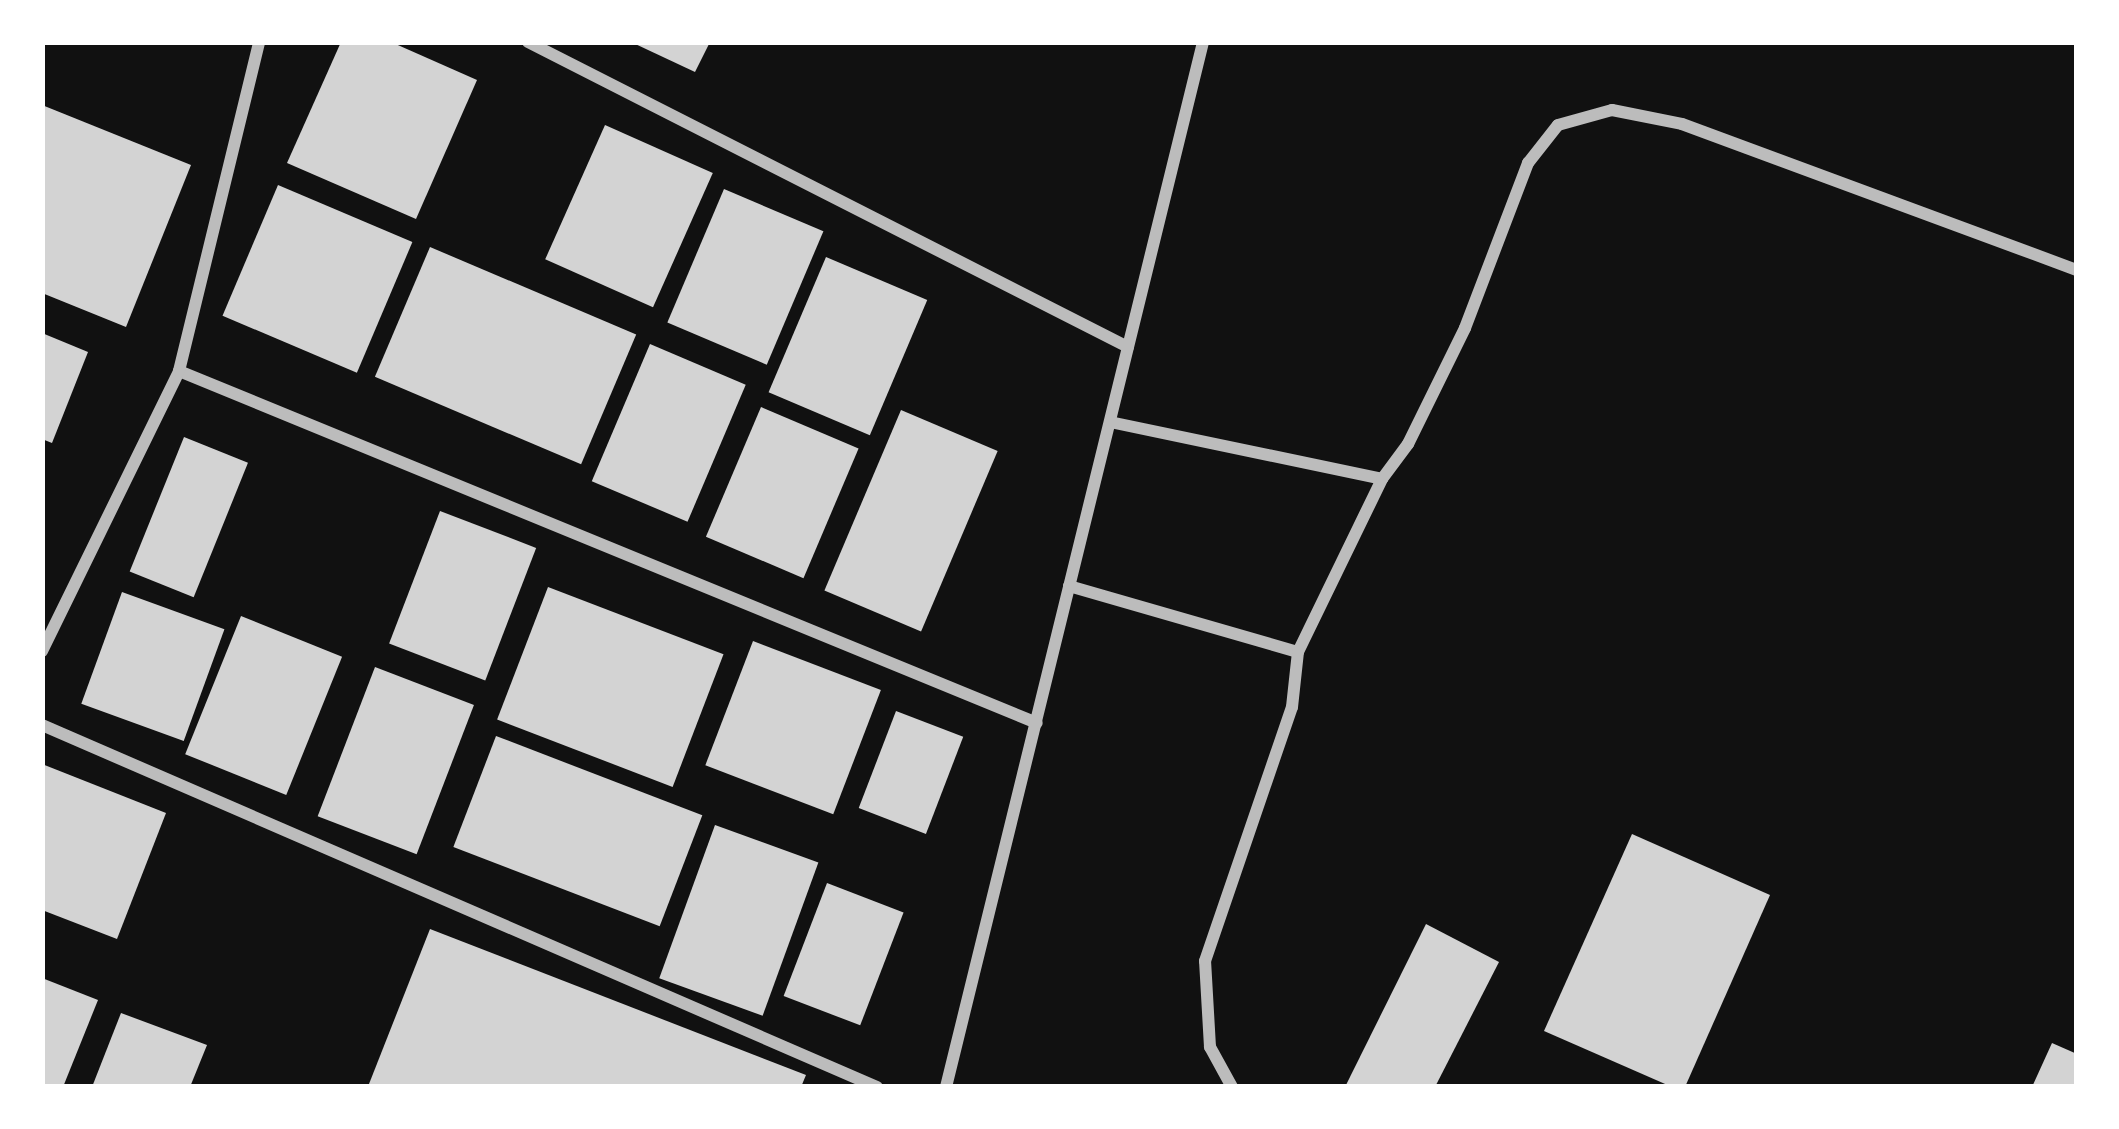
<!DOCTYPE html>
<html>
<head>
<meta charset="utf-8">
<style>
	body { margin:0 }
	#map { position:relative; width:2119px; height:1129px; overflow:hidden; background:#111; font-family:Commissioner,sans-serif }
	div>[style] { position:absolute }
	.building>* { inset:0; background:#d3d3d3; transform-origin:0 0 }
	.minor>* { height:12px; margin:-6px; padding:0 6px; transform-origin:6px; border-radius:6px; background:#bcbcbc }
	span { translate:-50% -50%; white-space:nowrap; text-align:center; line-height:1.15; -webkit-text-stroke:9px #fff; paint-order:stroke }
	.frame { position:absolute; inset:0; border:45px solid #fff; pointer-events:none }
</style>
</head>
<body>
<div id="map">
	<div class="building">
		<i style="clip-path:polygon(341px 42px,391px 42px,477px 80px,416px 219px,287px 163px)"></i>
		<i style="clip-path:polygon(631px 42px,710px 42px,695px 72px)"></i>
		<i style="clip-path:polygon(42px 105px,191px 165px,126px 327px,42px 293px)"></i>
		<i style="left:605px;top:125px;width:118px;height:147px;rotate:24deg"></i>
		<i style="left:278px;top:185px;width:146px;height:142px;rotate:23deg"></i>
		<i style="left:724px;top:189px;width:108px;height:145px;rotate:23deg"></i>
		<i style="left:430px;top:247px;width:224px;height:141px;rotate:23deg"></i>
		<i style="left:826px;top:257px;width:110px;height:147px;rotate:23deg"></i>
		<i style="clip-path:polygon(42px 333px,88px 352px,52px 443px,42px 439px)"></i>
		<i style="left:650px;top:344px;width:104px;height:149px;rotate:23deg"></i>
		<i style="left:761px;top:407px;width:106px;height:141px;rotate:23deg"></i>
		<i style="left:901px;top:410px;width:105px;height:196px;rotate:23deg"></i>
		<i style="left:184px;top:437px;width:69px;height:145px;rotate:22deg"></i>
		<i style="left:440px;top:511px;width:103px;height:142px;rotate:21deg"></i>
		<i style="left:548px;top:587px;width:188px;height:142px;rotate:21deg"></i>
		<i style="left:122px;top:592px;width:109px;height:119px;rotate:20deg"></i>
		<i style="left:241px;top:616px;width:109px;height:149px;rotate:22deg"></i>
		<i style="left:753px;top:641px;width:137px;height:133px;rotate:21deg"></i>
		<i style="left:375px;top:667px;width:106px;height:160px;rotate:21deg"></i>
		<i style="left:896px;top:711px;width:72px;height:104px;rotate:21deg"></i>
		<i style="left:496px;top:736px;width:221px;height:119px;rotate:21deg"></i>
		<i style="clip-path:polygon(42px 764px,166px 813px,117px 939px,42px 910px)"></i>
		<i style="left:715px;top:825px;width:110px;height:163px;rotate:20deg"></i>
		<i style="clip-path:polygon(1632px 834px,1770px 895px,1685px 1087px,1672px 1087px,1544px 1031px)"></i>
		<i style="left:827px;top:883px;width:82px;height:121px;rotate:21deg"></i>
		<i style="clip-path:polygon(1426px 924px,1499px 962px,1435px 1087px,1345px 1087px)"></i>
		<i style="clip-path:polygon(430px 929px,806px 1075px,801px 1087px,369px 1084px)"></i>
		<i style="clip-path:polygon(42px 978px,98px 1000px,63px 1087px,42px 1087px)"></i>
		<i style="clip-path:polygon(121px 1013px,207px 1045px,190px 1087px,92px 1087px)"></i>
		<i style="clip-path:polygon(2052px 1043px,2077px 1054px,2077px 1087px,2032px 1087px)"></i>
	</div>
	<div class="minor">
		<i style="left:528px;top:42px;width:673px;rotate:26.95deg"></i>
		<i style="left:179px;top:371px;width:927px;rotate:22.31deg"></i>
		<i style="left:1110px;top:422px;width:278px;rotate:11.8deg"></i>
		<i style="left:1069px;top:586px;width:238px;rotate:16.1deg"></i>
		<i style="left:42px;top:651px;width:312px;rotate:-63.9deg"></i>
		<i style="left:179px;top:371px;width:339px;rotate:-76.3deg"></i>
		<i style="left:42px;top:725px;width:910px;rotate:23.44deg"></i>
		<i style="left:946px;top:1087px;width:1076px;rotate:-76.18deg"></i>
		<i style="left:1232px;top:1087px;width:46px;rotate:-118.8deg"></i>
		<i style="left:1210px;top:1047px;width:86px;rotate:-93.3deg"></i>
		<i style="left:1205px;top:961px;width:268px;rotate:-71.1deg"></i>
		<i style="left:1292px;top:707px;width:55px;rotate:-83.8deg"></i>
		<i style="left:1298px;top:652px;width:192px;rotate:-64.1deg"></i>
		<i style="left:1382px;top:479px;width:44px;rotate:-53.4deg"></i>
		<i style="left:1408px;top:444px;width:129px;rotate:-63.8deg"></i>
		<i style="left:1465px;top:328px;width:177px;rotate:-69.1deg"></i>
		<i style="left:1528px;top:163px;width:48px;rotate:-51.7deg"></i>
		<i style="left:1558px;top:125px;width:56px;rotate:-15.5deg"></i>
		<i style="left:1612px;top:110px;width:71px;rotate:11.3deg"></i>
		<i style="left:1682px;top:124px;width:421px;rotate:20.3deg"></i>
	</div>
	<div class="frame"></div>
</div>
</body>
</html>
